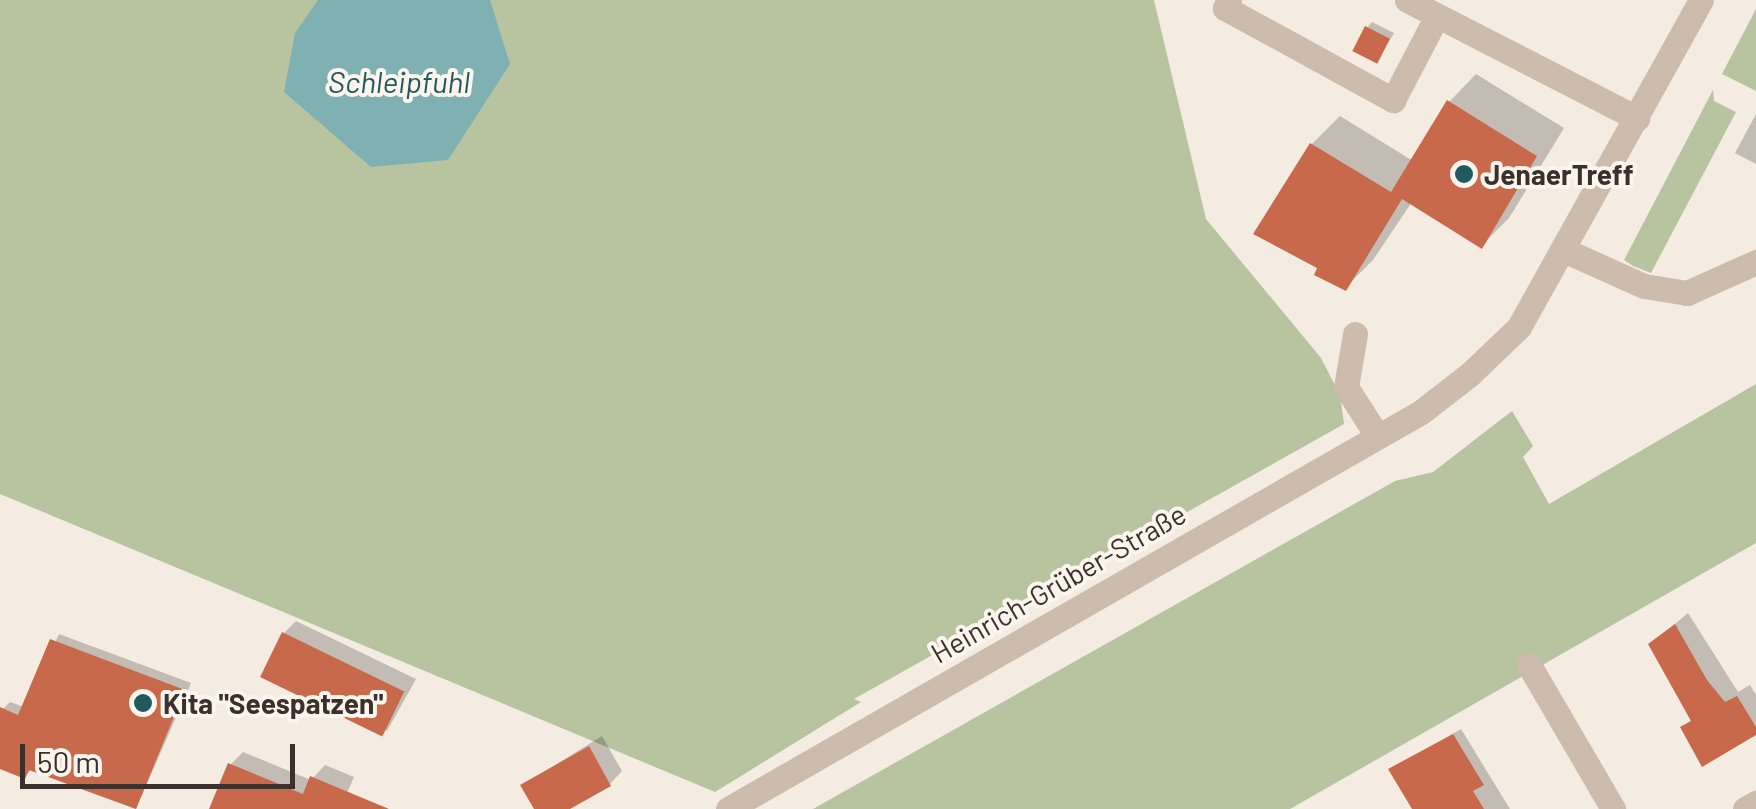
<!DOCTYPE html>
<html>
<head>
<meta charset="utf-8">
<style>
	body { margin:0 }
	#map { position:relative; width:1756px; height:809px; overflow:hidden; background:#f4ebe1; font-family:Barlow,sans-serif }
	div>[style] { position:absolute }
	.green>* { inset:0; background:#b8c4a0 }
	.water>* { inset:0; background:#7fb0b2 }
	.shadow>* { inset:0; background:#0003 }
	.building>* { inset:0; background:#c8694b; transform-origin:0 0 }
	.minor>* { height:25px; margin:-12.5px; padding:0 12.5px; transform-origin:12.5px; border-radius:12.5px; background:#cdbbac }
	.dots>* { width:28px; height:28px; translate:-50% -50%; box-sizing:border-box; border:5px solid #fbf5ee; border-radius:50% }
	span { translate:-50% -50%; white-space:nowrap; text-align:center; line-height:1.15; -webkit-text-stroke:8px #fbf5ee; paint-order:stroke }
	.poi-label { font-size:28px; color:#3b302b; font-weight:700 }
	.left { translate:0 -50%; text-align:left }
	.street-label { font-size:28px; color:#3b302b }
	.water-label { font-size:30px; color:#1f5a5e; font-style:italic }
	.scale { position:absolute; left:20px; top:744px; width:275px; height:45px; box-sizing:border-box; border:5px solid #3b302b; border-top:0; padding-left:12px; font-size:30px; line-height:35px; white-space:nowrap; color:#3b302b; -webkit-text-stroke:8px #fbf5ee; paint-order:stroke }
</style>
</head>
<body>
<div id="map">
	<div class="green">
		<i style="clip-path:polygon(0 0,1154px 0,1206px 219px,1321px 358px,1340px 395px,1344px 424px,854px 699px,861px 702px,715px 792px,0 494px)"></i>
		<i style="clip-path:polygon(1756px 9px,1756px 91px,1722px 74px)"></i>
		<i style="clip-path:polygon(1713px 90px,1714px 101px,1736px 112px,1651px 273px,1633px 266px,1624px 260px)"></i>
		<i style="clip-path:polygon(1756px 384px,1756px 543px,1290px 809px,813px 809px,1395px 481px,1433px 472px,1512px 411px,1533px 446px,1523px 457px,1549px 504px)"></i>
	</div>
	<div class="water">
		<i style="clip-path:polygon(318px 0,490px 0,510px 64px,448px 160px,371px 167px,284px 92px,295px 33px)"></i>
	</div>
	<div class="shadow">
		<i style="clip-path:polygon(1372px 22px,1394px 33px,1377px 61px,1367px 28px)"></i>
		<i style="clip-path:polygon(1476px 74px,1564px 128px,1509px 218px,1481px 246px,1412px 202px,1373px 260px,1345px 288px,1321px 267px,1312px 144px,1340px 116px,1413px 161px,1449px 102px)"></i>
		<i style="clip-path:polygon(1756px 114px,1756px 164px,1735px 153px)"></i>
		<i style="clip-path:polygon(1688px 613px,1738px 692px,1750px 685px,1756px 695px,1756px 732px,1683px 728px,1693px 718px,1651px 644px)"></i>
		<i style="clip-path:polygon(296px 621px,416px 679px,387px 731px,284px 633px)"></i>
		<i style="clip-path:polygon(59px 634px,191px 683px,136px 809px,32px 769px,25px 776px,0 767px,3px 709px,10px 702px,24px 707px)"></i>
		<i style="clip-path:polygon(1461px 729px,1510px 809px,1441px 809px,1391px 769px)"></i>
		<i style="clip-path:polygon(602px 736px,622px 771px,610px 784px,565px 809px,551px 809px,523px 785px)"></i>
		<i style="clip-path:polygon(243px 752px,311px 780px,325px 765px,354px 777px,347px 793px,368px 809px,216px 809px,230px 765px)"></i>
	</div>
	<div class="building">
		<i style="left:1365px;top:26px;width:28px;height:28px;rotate:27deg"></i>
		<i style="clip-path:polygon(1447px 100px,1537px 156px,1482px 249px,1402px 199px,1346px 291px,1314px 275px,1317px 268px,1253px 234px,1310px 143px,1391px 192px)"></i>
		<i style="clip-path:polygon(1675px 624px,1707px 680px,1725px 702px,1737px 696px,1756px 727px,1756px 735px,1702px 767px,1680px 727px,1691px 721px,1648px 644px)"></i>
		<i style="left:282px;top:632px;width:136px;height:50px;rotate:26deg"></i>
		<i style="clip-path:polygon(50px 639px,185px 690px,136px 809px,29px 770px,25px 779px,0 769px,0 707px,18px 715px)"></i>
		<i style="clip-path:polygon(1453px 734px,1484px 785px,1473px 791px,1484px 809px,1412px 809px,1388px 769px)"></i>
		<i style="clip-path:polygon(589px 746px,611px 786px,570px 809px,534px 809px,520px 785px)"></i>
		<i style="clip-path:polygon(228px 763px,303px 794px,310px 776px,389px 809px,209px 809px)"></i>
	</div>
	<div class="minor">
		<i style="left:1229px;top:0;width:9px;rotate:117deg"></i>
		<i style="left:1225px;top:8px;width:192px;rotate:28.7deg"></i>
		<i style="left:1393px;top:100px;width:95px;rotate:-62.4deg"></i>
		<i style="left:1407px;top:0;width:259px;rotate:27.2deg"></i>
		<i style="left:1566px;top:251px;width:85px;rotate:24.2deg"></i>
		<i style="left:1644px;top:286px;width:44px;rotate:9.2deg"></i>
		<i style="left:1687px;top:293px;width:76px;rotate:-24.2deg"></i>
		<i style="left:1355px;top:334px;width:54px;rotate:99.6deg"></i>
		<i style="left:1346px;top:387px;width:56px;rotate:57.4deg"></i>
		<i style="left:1529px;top:665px;width:167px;rotate:59.7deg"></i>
		<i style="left:728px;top:809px;width:799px;rotate:-29.81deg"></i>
		<i style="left:1421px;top:412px;width:62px;rotate:-37.8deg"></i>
		<i style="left:1470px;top:374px;width:68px;rotate:-43.8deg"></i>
		<i style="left:1519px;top:327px;width:374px;rotate:-60.9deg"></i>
		<i style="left:1745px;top:809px;width:13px;rotate:-29deg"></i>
	</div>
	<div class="dots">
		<i style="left:1464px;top:174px;background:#1f5a5e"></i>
		<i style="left:143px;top:703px;background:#1f5a5e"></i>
	</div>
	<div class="poi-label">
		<span class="left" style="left:1484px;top:174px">JenaerTreff</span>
		<span class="left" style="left:163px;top:703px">Kita "Seespatzen"</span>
	</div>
	<div class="street-label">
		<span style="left:1058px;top:583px;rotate:-30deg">Heinrich-Grüber-Straße</span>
	</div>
	<div class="water-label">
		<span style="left:399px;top:81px">Schleipfuhl</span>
	</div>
	<div class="scale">50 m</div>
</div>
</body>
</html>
